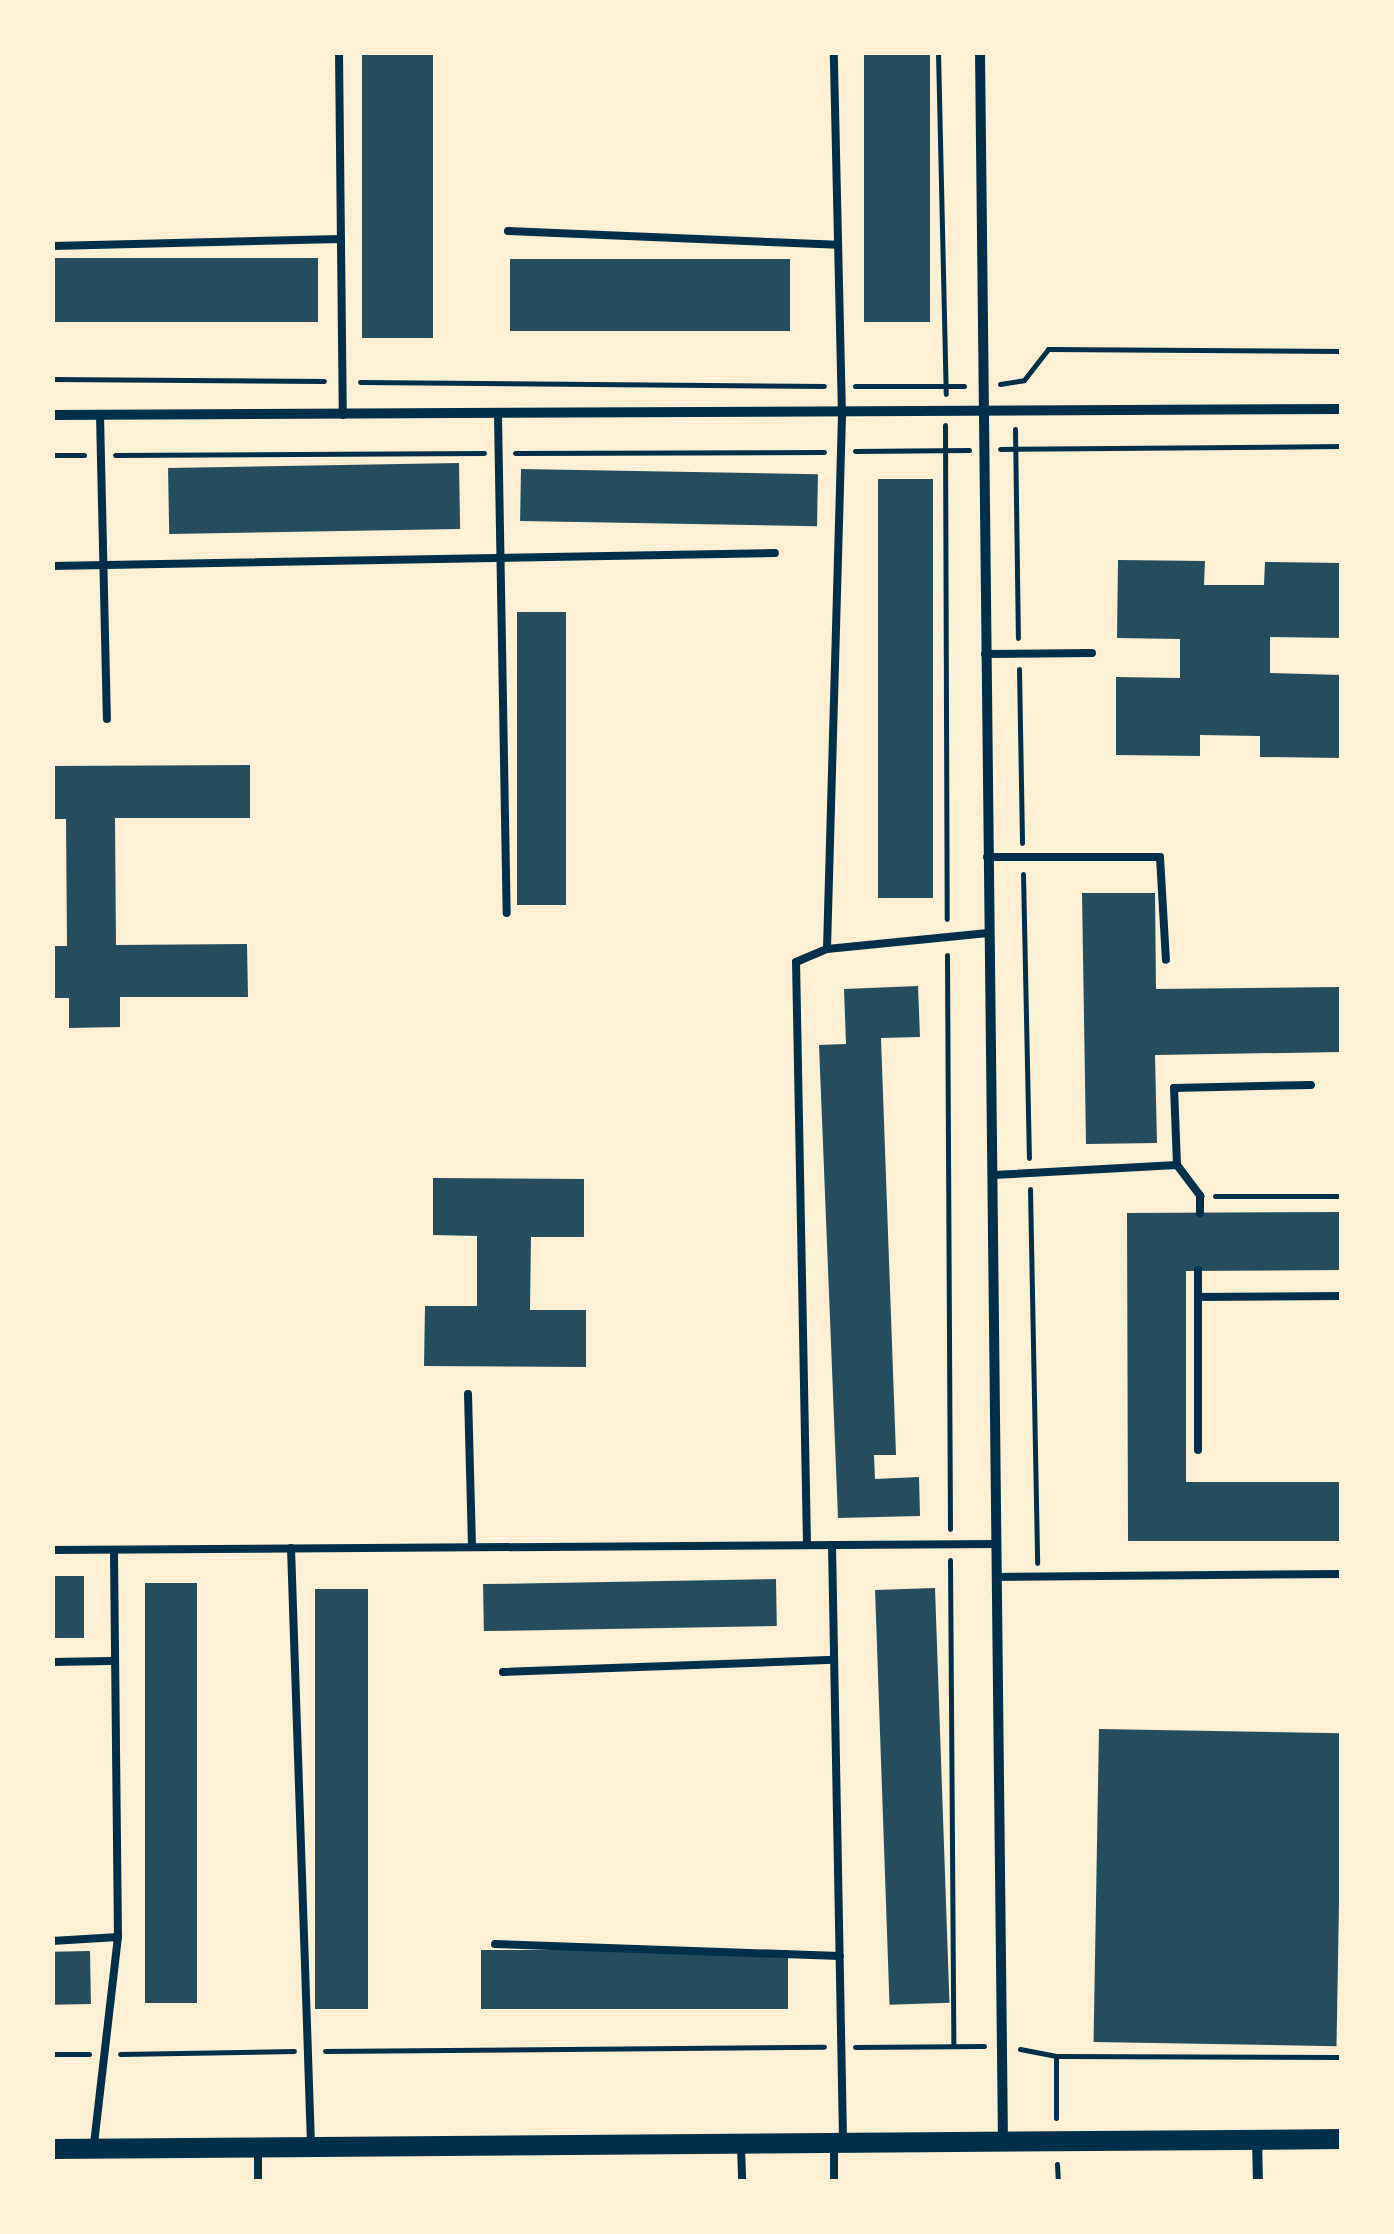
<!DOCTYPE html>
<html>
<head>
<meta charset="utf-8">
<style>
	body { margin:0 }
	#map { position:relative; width:1394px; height:2234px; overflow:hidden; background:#fdf0d5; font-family:Helvetica,sans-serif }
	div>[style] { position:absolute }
	.building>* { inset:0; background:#264d5e; transform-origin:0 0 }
	.path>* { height:5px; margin:-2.5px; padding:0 2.5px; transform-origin:2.5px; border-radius:2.5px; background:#003049 }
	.service>* { height:8px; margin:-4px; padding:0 4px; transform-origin:4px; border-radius:4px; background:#003049 }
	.minor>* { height:10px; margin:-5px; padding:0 5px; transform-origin:5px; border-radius:5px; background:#003049 }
	.secondary>* { height:20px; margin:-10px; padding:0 10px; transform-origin:10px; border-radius:10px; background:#003049 }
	span { translate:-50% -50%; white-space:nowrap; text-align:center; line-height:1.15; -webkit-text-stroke:9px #fdf0d5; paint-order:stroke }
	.frame { position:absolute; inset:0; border:55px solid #fdf0d5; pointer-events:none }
</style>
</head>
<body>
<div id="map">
	<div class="building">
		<i style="left:362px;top:52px;width:71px;height:286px"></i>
		<i style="left:864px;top:52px;width:66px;height:270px"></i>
		<i style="left:318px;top:258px;width:64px;height:266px;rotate:90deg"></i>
		<i style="left:510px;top:259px;width:280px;height:72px"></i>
		<i style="left:459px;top:463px;width:66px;height:291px;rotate:89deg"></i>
		<i style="left:521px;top:469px;width:297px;height:52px;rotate:1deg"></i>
		<i style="left:878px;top:479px;width:55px;height:419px"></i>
		<i style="clip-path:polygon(1118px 560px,1205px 561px,1204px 585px,1264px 585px,1265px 562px,1342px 563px,1342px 638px,1270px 637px,1270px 673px,1342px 675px,1341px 758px,1260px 757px,1260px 736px,1200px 735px,1200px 756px,1116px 755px,1116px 677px,1180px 678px,1180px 639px,1117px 638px)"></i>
		<i style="left:517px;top:612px;width:49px;height:293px"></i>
		<i style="clip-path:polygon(250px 765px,250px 818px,115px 818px,116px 945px,247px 944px,248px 997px,120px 997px,120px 1027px,69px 1028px,69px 998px,52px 998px,52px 946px,67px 946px,66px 819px,52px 819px,52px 766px)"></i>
		<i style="clip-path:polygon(1082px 893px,1155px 893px,1156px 989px,1342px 987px,1342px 1052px,1155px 1055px,1157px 1143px,1086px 1144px)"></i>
		<i style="clip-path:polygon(918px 986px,920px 1037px,881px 1038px,896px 1455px,874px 1455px,875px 1479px,919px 1477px,920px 1516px,838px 1518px,819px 1045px,846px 1044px,844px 989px)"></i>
		<i style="clip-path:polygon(433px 1178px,584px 1179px,584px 1237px,531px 1237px,530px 1310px,586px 1310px,586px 1367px,424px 1366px,425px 1306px,477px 1306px,477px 1236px,433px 1235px)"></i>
		<i style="clip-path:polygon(1342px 1212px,1342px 1270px,1186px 1271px,1186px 1482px,1342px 1482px,1342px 1541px,1128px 1541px,1127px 1213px)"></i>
		<i style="left:52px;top:1576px;width:32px;height:62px"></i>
		<i style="left:776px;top:1579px;width:47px;height:293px;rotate:89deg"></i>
		<i style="left:145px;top:1583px;width:52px;height:420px"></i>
		<i style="left:935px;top:1588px;width:415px;height:60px;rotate:88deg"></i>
		<i style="left:315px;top:1589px;width:53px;height:420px"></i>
		<i style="left:1099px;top:1729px;width:243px;height:313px;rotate:1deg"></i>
		<i style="left:788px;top:1950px;width:59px;height:307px;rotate:90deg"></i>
		<i style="left:90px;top:1951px;width:53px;height:38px;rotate:89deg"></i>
	</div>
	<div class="path">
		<i style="left:938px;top:52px;width:342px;rotate:88.7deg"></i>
		<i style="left:52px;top:379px;width:272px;rotate:0.4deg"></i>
		<i style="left:360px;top:382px;width:464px;rotate:0.5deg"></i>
		<i style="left:1000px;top:384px;width:24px;rotate:-9deg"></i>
		<i style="left:1024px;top:380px;width:39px;rotate:-52deg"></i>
		<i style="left:1048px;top:349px;width:294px;rotate:0.4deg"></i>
		<i style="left:855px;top:386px;width:109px"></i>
		<i style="left:945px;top:425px;width:494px;rotate:89.8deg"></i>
		<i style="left:1015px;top:429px;width:209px;rotate:89.2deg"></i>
		<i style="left:1000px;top:449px;width:342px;rotate:-0.5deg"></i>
		<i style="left:855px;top:451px;width:114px;rotate:-0.5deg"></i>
		<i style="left:515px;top:453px;width:309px;rotate:-0.2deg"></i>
		<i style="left:52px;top:455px;width:32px"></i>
		<i style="left:115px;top:455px;width:369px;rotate:-0.3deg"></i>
		<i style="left:1019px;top:669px;width:174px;rotate:89deg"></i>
		<i style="left:1023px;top:874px;width:284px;rotate:88.8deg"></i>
		<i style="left:947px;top:955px;width:574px;rotate:89.7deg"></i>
		<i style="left:1030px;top:1189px;width:374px;rotate:88.9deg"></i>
		<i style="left:1215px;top:1196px;width:127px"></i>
		<i style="left:950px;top:1560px;width:486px;rotate:89.6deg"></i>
		<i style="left:855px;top:2047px;width:129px;rotate:-0.4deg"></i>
		<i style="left:1020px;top:2049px;width:37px;rotate:11deg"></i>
		<i style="left:1056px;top:2056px;width:286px;rotate:0.2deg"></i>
		<i style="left:325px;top:2051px;width:499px;rotate:-0.5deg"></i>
		<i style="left:52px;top:2054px;width:37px"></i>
		<i style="left:120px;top:2054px;width:174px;rotate:-1deg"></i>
		<i style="left:1056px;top:2056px;width:62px;rotate:90deg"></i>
		<i style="left:1057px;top:2164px;width:18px;rotate:87deg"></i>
	</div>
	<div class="service">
		<i style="left:339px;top:52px;width:363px;rotate:89.4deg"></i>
		<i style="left:508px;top:231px;width:330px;rotate:2.4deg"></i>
		<i style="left:52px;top:246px;width:289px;rotate:-1.4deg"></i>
		<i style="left:100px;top:415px;width:304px;rotate:88.7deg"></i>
		<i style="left:498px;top:416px;width:497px;rotate:89deg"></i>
		<i style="left:52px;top:566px;width:723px;rotate:-1.03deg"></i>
		<i style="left:985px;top:654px;width:107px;rotate:-0.5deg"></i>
		<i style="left:987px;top:857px;width:173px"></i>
		<i style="left:1160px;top:857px;width:103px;rotate:86.7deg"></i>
		<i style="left:827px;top:949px;width:162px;rotate:-5.7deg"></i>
		<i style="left:1177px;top:1165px;width:39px;rotate:53deg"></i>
		<i style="left:1200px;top:1196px;width:17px;rotate:90deg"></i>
		<i style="left:994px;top:1175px;width:183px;rotate:-3.1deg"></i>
		<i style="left:1177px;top:1165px;width:77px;rotate:-92.2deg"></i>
		<i style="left:1174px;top:1088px;width:137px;rotate:-1.3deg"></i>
		<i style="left:1198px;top:1297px;width:144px;rotate:-0.4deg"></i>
		<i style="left:468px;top:1394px;width:153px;rotate:88.5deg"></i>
		<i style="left:1198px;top:1450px;width:180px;rotate:-90deg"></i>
		<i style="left:807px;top:1544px;width:582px;rotate:-91.08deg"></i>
		<i style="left:796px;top:962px;width:34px;rotate:-23deg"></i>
		<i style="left:827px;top:949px;width:533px;rotate:-88.39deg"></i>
		<i style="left:842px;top:416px;width:364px;rotate:-91.3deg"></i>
		<i style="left:832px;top:1545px;width:597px;rotate:88.94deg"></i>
		<i style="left:291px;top:1548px;width:598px;rotate:88.08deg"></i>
		<i style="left:52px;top:1550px;width:944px;rotate:-0.36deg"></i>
		<i style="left:996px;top:1577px;width:346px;rotate:-0.5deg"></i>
		<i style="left:52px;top:1662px;width:59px;rotate:-1deg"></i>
		<i style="left:503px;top:1672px;width:331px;rotate:-2.1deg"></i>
		<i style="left:52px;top:1941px;width:66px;rotate:-3.5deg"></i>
		<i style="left:495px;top:1944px;width:345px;rotate:2deg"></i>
		<i style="left:94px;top:2144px;width:208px;rotate:-83.4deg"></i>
		<i style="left:118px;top:1937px;width:387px;rotate:-90.6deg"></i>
		<i style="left:834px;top:2146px;width:36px;rotate:90deg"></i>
		<i style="left:741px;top:2147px;width:35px;rotate:88deg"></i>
		<i style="left:258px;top:2151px;width:31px;rotate:90deg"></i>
	</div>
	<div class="minor">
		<i style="left:980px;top:52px;width:2088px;rotate:89.37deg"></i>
		<i style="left:52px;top:415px;width:1290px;rotate:-0.27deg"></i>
		<i style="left:1257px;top:2139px;width:43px;rotate:88.7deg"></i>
	</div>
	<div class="secondary">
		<i style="left:52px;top:2149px;width:1290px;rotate:-0.44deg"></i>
	</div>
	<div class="frame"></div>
</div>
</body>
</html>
